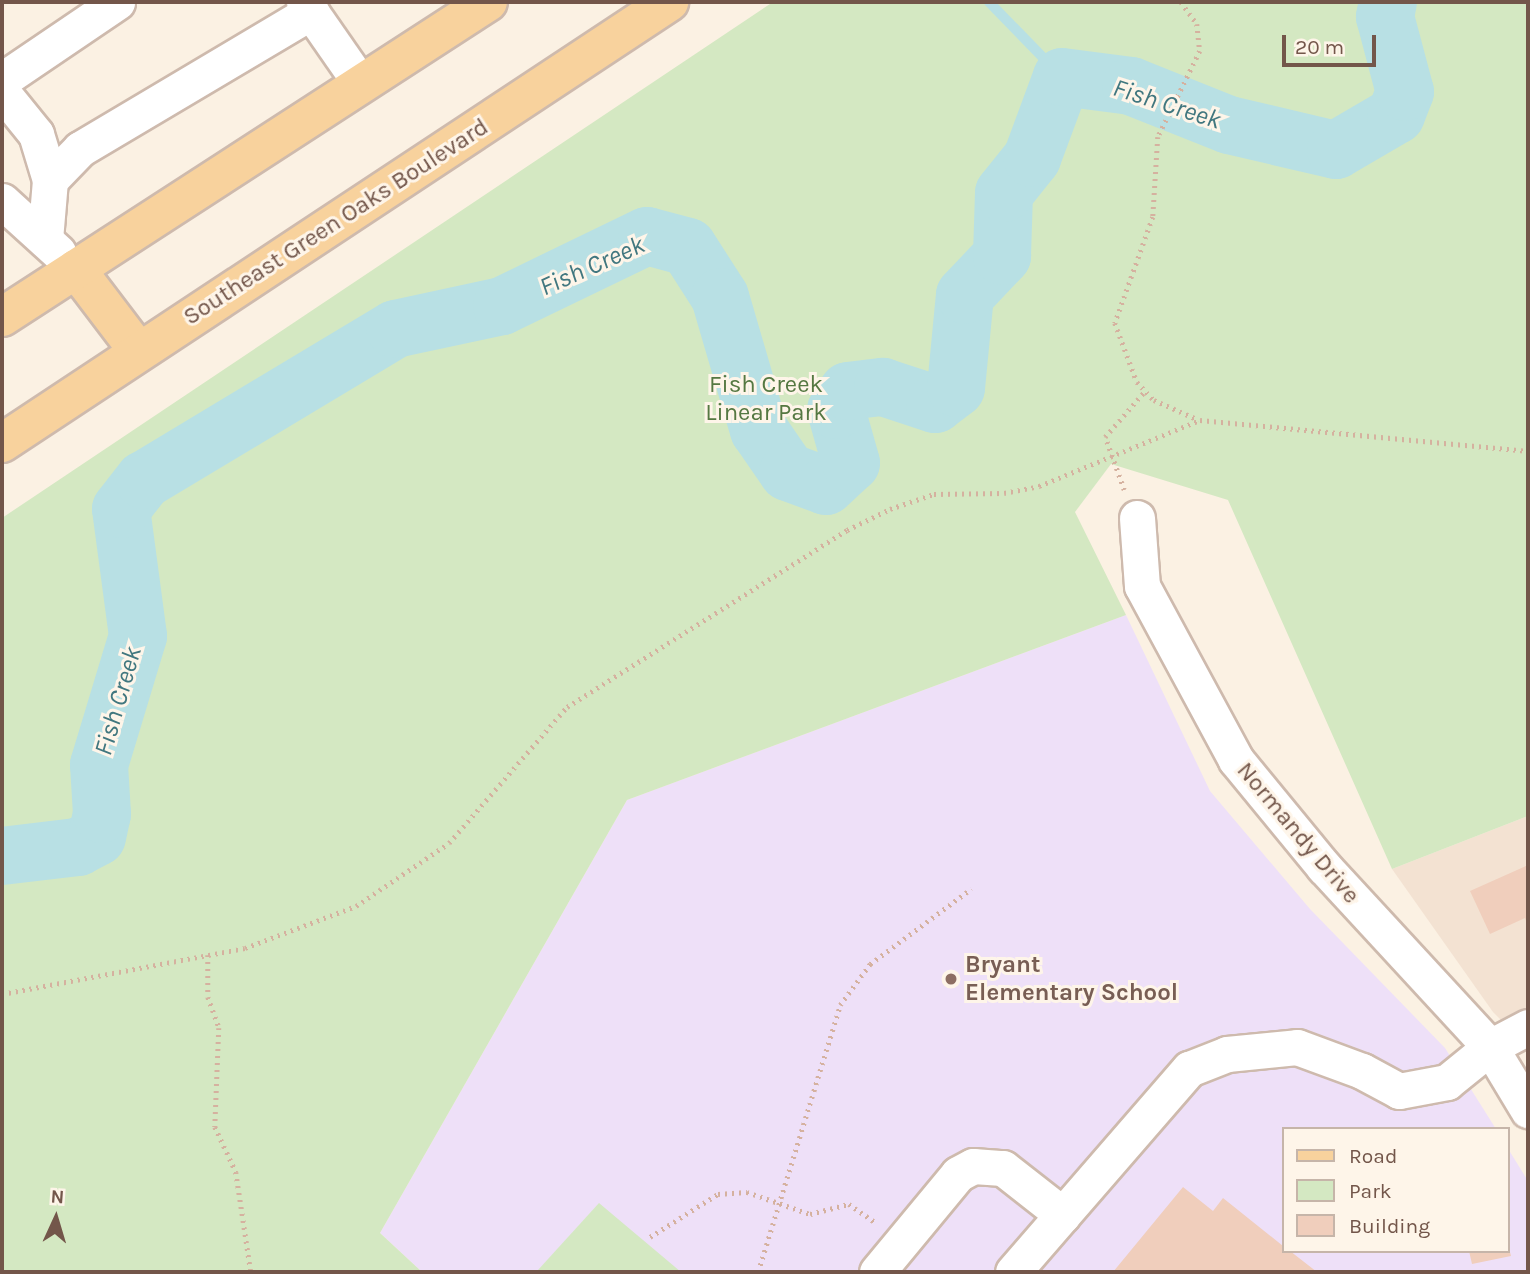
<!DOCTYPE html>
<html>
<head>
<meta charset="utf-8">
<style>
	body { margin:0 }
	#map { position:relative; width:1530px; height:1274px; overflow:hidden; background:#fbf1e3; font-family:Karla,sans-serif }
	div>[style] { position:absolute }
	.residential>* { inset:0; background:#f3e2d2 }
	.education>* { inset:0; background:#eee0f8 }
	.green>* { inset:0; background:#d4e8c2 }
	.stream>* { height:10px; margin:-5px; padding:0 5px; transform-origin:5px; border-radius:5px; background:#b8e0e4 }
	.river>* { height:58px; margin:-29px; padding:0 29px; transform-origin:29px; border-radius:29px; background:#b8e0e4 }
	.building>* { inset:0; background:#f0cebc }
	.path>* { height:4.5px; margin-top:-2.25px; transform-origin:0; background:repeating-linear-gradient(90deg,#d5b19f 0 2px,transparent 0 7px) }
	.roads { filter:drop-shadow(2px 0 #cebaad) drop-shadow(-2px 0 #cebaad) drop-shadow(0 2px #cebaad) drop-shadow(0 -2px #cebaad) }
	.minor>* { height:35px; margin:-17.5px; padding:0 17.5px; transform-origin:17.5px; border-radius:17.5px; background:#fff }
	.major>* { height:38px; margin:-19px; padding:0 19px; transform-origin:19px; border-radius:19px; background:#f8d29d }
	.dots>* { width:19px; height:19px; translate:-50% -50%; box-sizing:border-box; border:4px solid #fef5e9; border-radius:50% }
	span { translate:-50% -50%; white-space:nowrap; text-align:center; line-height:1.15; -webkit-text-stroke:6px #fef5e9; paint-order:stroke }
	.street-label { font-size:24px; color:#73564a }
	.park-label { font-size:24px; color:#557842 }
	.education-label { font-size:24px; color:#785e54; font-weight:700 }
	.left { translate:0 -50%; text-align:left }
	.water-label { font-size:26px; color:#41777f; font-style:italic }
	.frame { position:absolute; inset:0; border:4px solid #73564a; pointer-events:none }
	.legend { position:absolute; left:1282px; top:1127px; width:228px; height:126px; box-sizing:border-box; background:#fef5e9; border:2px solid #c6b5a9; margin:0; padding:9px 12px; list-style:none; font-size:21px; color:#73564a }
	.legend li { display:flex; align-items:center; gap:14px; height:35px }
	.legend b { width:35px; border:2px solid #c6b5a9 }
	.north { position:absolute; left:21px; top:1183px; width:70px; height:70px; -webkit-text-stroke:5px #fef5e9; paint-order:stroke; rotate:4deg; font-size:19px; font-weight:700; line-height:28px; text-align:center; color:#73564a }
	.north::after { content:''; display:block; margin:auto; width:24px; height:32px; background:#73564a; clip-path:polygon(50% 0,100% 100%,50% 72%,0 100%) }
	.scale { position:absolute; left:1282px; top:35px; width:94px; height:32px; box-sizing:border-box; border:4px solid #73564a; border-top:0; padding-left:9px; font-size:21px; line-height:24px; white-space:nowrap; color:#73564a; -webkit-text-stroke:5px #fef5e9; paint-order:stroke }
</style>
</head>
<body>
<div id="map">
	<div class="residential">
		<i style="clip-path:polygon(1528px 816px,1528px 1047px,1493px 1012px,1392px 869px)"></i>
	</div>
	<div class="education">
		<i style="clip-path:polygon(1126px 615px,1210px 791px,1310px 909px,1445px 1048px,1496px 1129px,1283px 1129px,1283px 1251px,1507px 1251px,1507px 1147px,1528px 1181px,1528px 1272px,422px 1272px,380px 1233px,627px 800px)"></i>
	</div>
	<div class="green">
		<i style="clip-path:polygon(773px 2px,1528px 2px,1528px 816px,1392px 869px,1228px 500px,1111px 464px,1075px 512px,1126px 615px,627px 800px,380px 1233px,422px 1272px,2px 1272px,2px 518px)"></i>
		<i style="clip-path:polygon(599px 1203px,681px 1272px,541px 1272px,538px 1270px)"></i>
	</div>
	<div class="stream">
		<i style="left:989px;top:2px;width:105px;rotate:45.8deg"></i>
	</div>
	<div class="river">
		<i style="left:2px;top:856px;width:77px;rotate:-6.8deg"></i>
		<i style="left:78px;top:847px;width:21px;rotate:-28deg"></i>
		<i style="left:97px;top:837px;width:24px;rotate:-78deg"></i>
		<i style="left:102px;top:814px;width:49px;rotate:-93.5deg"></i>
		<i style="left:99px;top:765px;width:135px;rotate:-73.2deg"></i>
		<i style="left:138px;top:636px;width:128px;rotate:-97.6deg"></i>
		<i style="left:121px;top:509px;width:37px;rotate:-52deg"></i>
		<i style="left:144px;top:480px;width:293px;rotate:-31deg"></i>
		<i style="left:395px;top:329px;width:109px;rotate:-12.1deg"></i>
		<i style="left:502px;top:306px;width:161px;rotate:-25.8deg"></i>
		<i style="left:647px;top:236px;width:42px;rotate:15deg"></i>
		<i style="left:688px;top:247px;width:59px;rotate:57.4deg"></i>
		<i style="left:720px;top:297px;width:139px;rotate:73.7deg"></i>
		<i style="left:759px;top:430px;width:51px;rotate:55.4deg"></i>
		<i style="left:788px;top:472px;width:40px;rotate:20.2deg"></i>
		<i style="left:826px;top:486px;width:34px;rotate:-43deg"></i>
		<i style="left:851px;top:463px;width:55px;rotate:-105.8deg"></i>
		<i style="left:836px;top:410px;width:22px;rotate:-58deg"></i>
		<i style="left:848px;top:391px;width:35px;rotate:-7deg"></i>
		<i style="left:883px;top:387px;width:55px;rotate:18.1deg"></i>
		<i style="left:935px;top:404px;width:26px;rotate:-37deg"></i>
		<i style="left:956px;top:388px;width:93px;rotate:-84.5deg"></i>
		<i style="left:965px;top:295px;width:54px;rotate:-46.5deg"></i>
		<i style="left:1002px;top:256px;width:63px;rotate:-88.2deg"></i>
		<i style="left:1004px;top:193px;width:45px;rotate:-51.3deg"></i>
		<i style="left:1032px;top:158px;width:86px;rotate:-69.7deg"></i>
		<i style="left:1062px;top:77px;width:70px;rotate:7.4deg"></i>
		<i style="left:1131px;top:86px;width:105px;rotate:21.7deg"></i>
		<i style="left:1229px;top:125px;width:110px;rotate:13.2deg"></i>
		<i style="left:1336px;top:150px;width:69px;rotate:-30.3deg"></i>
		<i style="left:1396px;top:115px;width:25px;rotate:-69deg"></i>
		<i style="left:1405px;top:92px;width:78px;rotate:-104.9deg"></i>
		<i style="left:1385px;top:17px;width:15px;rotate:-79deg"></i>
	</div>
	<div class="building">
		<i style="clip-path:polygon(1528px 865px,1528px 926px,1525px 918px,1490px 934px,1470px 891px)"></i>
		<i style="clip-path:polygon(1183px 1187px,1213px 1211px,1223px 1198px,1283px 1246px,1283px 1251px,1290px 1251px,1317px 1272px,1113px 1272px)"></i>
		<i style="clip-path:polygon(1508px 1244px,1511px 1256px,1472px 1264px,1469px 1251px,1507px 1251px)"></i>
	</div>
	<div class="path">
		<i style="left:1181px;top:2px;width:27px;rotate:54deg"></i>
		<i style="left:1197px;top:24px;width:27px;rotate:84deg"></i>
		<i style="left:1200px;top:51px;width:96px;rotate:116deg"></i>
		<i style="left:1158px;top:137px;width:80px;rotate:93.6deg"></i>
		<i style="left:1153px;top:217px;width:113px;rotate:109.7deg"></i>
		<i style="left:1115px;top:323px;width:63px;rotate:69.6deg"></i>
		<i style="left:1137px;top:382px;width:25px;rotate:47deg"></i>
		<i style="left:1154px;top:400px;width:49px;rotate:24deg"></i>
		<i style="left:1124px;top:490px;width:56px;rotate:-109.7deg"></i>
		<i style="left:1105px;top:437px;width:61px;rotate:-49deg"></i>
		<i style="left:208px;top:955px;width:42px;rotate:90deg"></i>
		<i style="left:208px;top:997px;width:33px;rotate:70deg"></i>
		<i style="left:219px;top:1028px;width:99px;rotate:92.3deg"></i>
		<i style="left:215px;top:1127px;width:50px;rotate:65deg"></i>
		<i style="left:236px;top:1172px;width:101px;rotate:81.5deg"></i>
		<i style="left:2px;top:994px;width:247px;rotate:-10.7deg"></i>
		<i style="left:245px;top:948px;width:119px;rotate:-20.7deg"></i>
		<i style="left:356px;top:906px;width:112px;rotate:-34.1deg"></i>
		<i style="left:449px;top:843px;width:180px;rotate:-49.1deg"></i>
		<i style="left:567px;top:707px;width:331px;rotate:-32.3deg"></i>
		<i style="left:847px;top:530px;width:48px;rotate:-26deg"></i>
		<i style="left:890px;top:509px;width:46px;rotate:-18.8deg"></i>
		<i style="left:934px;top:494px;width:70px;rotate:-0.8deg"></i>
		<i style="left:1004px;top:493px;width:36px;rotate:-11deg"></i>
		<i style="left:1039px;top:486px;width:174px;rotate:-22.3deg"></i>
		<i style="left:1200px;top:420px;width:329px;rotate:5.4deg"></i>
		<i style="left:650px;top:1237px;width:80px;rotate:-32.3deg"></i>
		<i style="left:718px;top:1194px;width:29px;rotate:-4deg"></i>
		<i style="left:747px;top:1192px;width:67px;rotate:19.2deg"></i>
		<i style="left:810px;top:1214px;width:40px;rotate:-14.4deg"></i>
		<i style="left:849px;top:1204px;width:33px;rotate:35deg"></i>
		<i style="left:758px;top:1272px;width:279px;rotate:-72.9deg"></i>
		<i style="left:840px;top:1005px;width:51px;rotate:-53.8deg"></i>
		<i style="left:870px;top:964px;width:126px;rotate:-36.6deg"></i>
	</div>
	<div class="roads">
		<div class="minor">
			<i style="left:304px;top:2px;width:100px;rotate:55.2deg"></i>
			<i style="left:2px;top:80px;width:139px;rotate:-34.1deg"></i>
			<i style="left:2px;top:92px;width:54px;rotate:51deg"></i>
			<i style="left:36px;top:134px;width:48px;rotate:73.1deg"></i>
			<i style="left:50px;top:180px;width:60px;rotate:94.8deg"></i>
			<i style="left:50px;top:180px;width:43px;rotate:-45.9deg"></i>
			<i style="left:80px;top:149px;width:269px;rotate:-30.7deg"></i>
			<i style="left:2px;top:201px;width:76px;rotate:42.3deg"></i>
			<i style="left:1137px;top:518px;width:68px;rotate:85.8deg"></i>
			<i style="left:1142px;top:586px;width:198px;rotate:61.6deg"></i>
			<i style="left:1236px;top:760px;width:139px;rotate:50.6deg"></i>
			<i style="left:1324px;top:867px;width:245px;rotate:47.3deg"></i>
			<i style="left:1490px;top:1047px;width:74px;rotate:58.9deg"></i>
			<i style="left:877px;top:1272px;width:127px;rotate:-50.4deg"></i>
			<i style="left:958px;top:1174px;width:17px;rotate:-28deg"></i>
			<i style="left:973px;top:1166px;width:30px;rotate:4deg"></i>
			<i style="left:1003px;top:1168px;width:76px;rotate:38.1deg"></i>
			<i style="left:1013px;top:1272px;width:269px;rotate:-49.1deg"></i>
			<i style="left:1189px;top:1069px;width:41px;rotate:-21.5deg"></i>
			<i style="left:1227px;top:1054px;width:70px;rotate:-5.7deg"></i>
			<i style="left:1297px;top:1047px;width:69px;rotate:20.3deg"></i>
			<i style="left:1362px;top:1071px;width:42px;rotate:28.4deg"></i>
			<i style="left:1399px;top:1091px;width:49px;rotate:-10.6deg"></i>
			<i style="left:1447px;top:1082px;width:55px;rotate:-39.1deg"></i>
			<i style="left:1490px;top:1047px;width:43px;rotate:-27.8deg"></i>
		</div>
		<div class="major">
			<i style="left:76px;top:269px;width:104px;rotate:52.8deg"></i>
			<i style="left:2px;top:317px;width:579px;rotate:-32.95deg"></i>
			<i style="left:2px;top:443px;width:800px;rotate:-33.47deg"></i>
		</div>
	</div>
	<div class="dots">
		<i style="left:951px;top:979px;background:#8d6e63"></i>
	</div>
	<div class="street-label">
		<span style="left:336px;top:222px;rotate:-33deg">Southeast Green Oaks Boulevard</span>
		<span style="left:1298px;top:833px;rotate:50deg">Normandy Drive</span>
	</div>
	<div class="park-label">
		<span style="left:766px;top:399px">Fish Creek<br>Linear Park</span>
	</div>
	<div class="education-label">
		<span class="left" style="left:965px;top:979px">Bryant<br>Elementary School</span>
	</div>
	<div class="water-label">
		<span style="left:1167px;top:104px;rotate:18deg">Fish Creek</span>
		<span style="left:592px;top:266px;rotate:-24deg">Fish Creek</span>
		<span style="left:118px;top:701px;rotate:-74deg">Fish Creek</span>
	</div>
	<div class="frame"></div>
	<ul class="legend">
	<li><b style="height:9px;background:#f8d29d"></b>Road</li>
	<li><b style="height:19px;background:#d4e8c2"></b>Park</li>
	<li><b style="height:19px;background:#f0cebc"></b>Building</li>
	</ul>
	<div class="north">N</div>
	<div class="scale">20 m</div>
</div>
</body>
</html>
